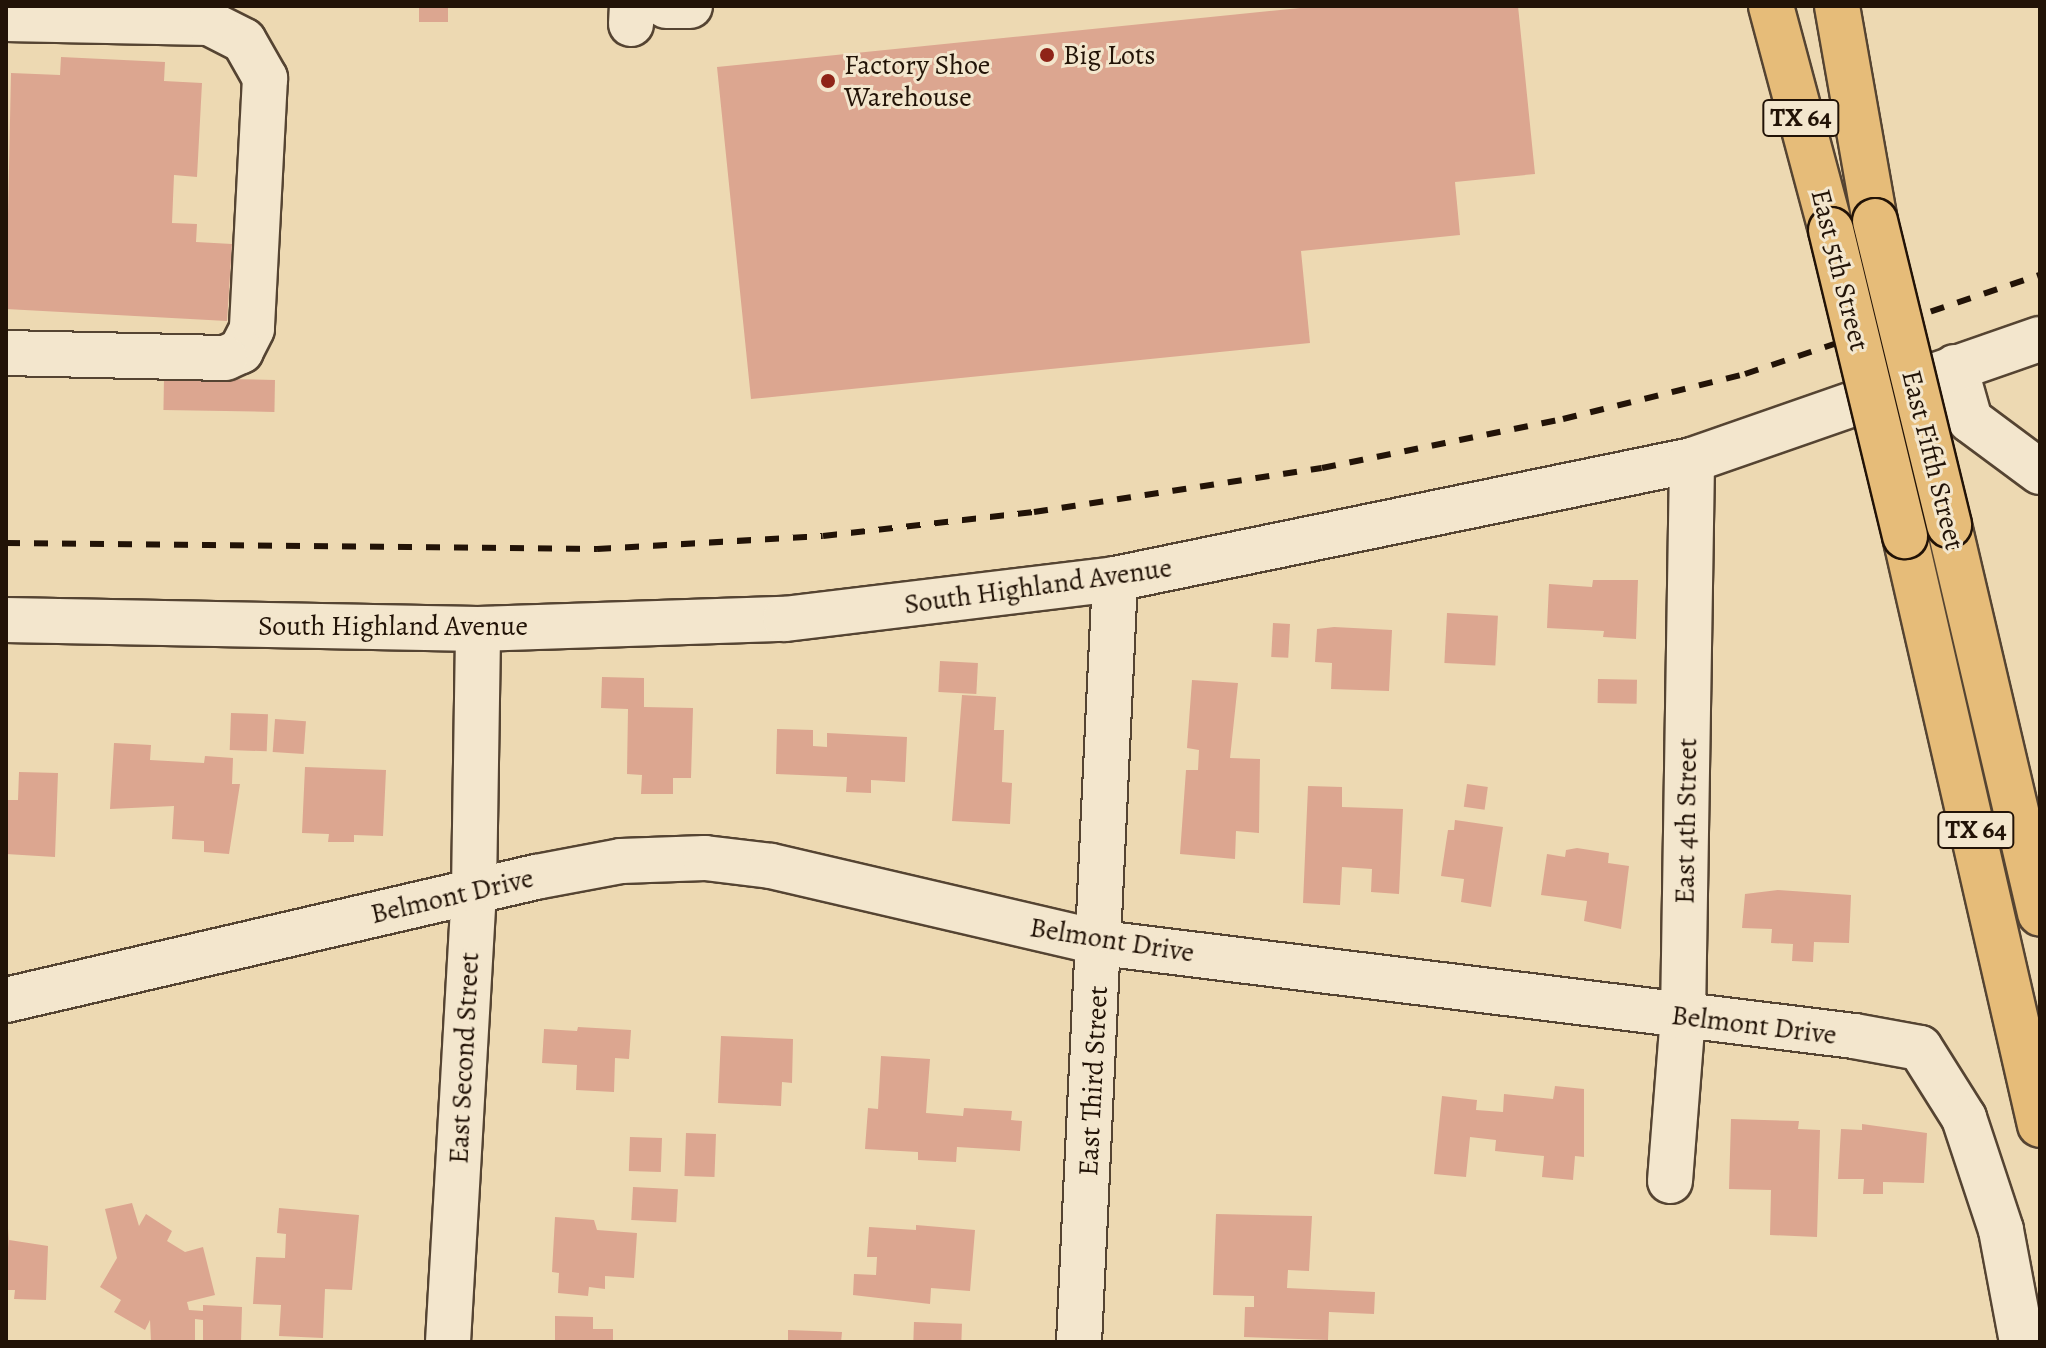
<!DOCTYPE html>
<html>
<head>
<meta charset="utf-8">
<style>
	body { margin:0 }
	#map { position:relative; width:2046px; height:1348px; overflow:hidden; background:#edd9b2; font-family:Alegreya,serif }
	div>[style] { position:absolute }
	.building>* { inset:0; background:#dca690; transform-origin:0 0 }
	.roads { filter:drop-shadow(2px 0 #554432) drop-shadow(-2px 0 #554432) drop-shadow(0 2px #554432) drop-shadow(0 -2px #554432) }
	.minor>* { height:44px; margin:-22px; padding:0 22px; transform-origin:22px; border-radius:22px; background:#f3e6cd }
	.major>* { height:44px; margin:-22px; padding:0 22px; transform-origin:22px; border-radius:22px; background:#e6bc79 }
	.rail>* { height:6px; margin-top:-3px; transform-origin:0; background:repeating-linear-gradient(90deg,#221307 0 14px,transparent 0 28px) }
	.bridges { filter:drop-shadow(2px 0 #221307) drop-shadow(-2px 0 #221307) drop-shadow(0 2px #221307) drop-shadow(0 -2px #221307) }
	.major-bridge>* { height:44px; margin:-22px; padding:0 22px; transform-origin:22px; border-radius:22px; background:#e6bc79 }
	.dots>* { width:22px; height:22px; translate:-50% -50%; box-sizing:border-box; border:4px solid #f3e6cd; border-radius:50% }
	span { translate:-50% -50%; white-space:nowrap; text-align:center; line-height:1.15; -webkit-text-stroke:6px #f3e6cd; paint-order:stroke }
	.shield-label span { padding:2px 6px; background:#f3e6cd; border:2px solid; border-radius:6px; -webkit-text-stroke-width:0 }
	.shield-label { font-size:26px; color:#221307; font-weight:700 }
	.poi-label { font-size:28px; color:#221307 }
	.left { translate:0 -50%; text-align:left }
	.street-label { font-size:28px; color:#221307 }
	.frame { position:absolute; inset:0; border:8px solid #221307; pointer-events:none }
</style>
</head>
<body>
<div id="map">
	<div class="building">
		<i style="left:419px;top:6px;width:29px;height:16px"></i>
		<i style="clip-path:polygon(1320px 6px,1518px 6px,1535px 174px,1455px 182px,1460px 235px,1301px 251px,1310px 343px,751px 399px,717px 67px)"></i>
		<i style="clip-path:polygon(61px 57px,165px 62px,164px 81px,202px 83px,197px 177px,174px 175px,172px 223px,197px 224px,196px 242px,232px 244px,227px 321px,6px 309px,11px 73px,60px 75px)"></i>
		<i style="left:164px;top:378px;width:111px;height:32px;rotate:1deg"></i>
		<i style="clip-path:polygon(1593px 580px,1638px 580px,1636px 639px,1603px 637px,1604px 631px,1547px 628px,1549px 584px,1592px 587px)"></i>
		<i style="left:1447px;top:613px;width:51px;height:50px;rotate:3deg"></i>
		<i style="left:1273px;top:623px;width:17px;height:34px;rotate:3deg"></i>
		<i style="clip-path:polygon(1334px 627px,1392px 630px,1389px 691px,1331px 689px,1332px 663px,1315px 662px,1317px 629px)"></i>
		<i style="left:940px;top:661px;width:38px;height:31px;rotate:3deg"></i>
		<i style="clip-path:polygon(602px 677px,644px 678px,644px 707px,693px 708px,691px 778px,673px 778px,673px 794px,641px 794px,642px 775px,627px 774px,628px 709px,601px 708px)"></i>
		<i style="left:1598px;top:679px;width:39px;height:24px;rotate:1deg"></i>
		<i style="clip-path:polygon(1192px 680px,1238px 683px,1230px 758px,1260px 759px,1259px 833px,1236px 831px,1235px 859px,1180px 854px,1186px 770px,1198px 770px,1199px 750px,1187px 748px)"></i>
		<i style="clip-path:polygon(962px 695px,996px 697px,994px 730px,1004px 730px,1002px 782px,1012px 783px,1010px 824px,952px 821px)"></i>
		<i style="left:231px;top:713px;width:37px;height:37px;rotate:2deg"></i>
		<i style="left:275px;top:719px;width:31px;height:33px;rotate:4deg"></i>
		<i style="clip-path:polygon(777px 729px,813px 730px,813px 746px,827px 747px,827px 733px,907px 737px,905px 782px,871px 780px,871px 793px,846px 792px,847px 777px,776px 774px)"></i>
		<i style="clip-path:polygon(114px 743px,151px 745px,150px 760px,204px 763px,205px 756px,233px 758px,232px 784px,240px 784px,229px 854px,204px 852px,204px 841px,172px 839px,174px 806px,110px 809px)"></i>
		<i style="clip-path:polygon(305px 767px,386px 770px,383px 836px,354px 835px,354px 842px,328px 842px,329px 834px,302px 833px)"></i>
		<i style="clip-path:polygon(19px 772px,58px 773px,55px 857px,6px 854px,6px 800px,18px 800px)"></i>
		<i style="left:1467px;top:784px;width:21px;height:23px;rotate:8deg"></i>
		<i style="clip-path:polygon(1308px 786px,1342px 787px,1342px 807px,1403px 809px,1399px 894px,1371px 892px,1372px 869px,1342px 867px,1340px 905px,1303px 903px)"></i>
		<i style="clip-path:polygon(1455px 820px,1503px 827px,1491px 907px,1461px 902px,1464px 879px,1441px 876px,1448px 830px,1454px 830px)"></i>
		<i style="clip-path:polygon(1577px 848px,1609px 853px,1608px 863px,1629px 866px,1621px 929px,1584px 921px,1587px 901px,1541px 895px,1547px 854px,1565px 857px,1566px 850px)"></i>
		<i style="clip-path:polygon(1778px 890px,1851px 895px,1849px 943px,1814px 942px,1813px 962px,1792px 961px,1793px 944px,1771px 943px,1772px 929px,1742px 928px,1745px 894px)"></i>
		<i style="clip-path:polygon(578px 1027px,631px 1030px,629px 1059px,615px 1058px,614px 1092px,576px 1090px,577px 1065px,542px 1063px,544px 1029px,577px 1031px)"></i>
		<i style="clip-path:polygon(721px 1036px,793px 1039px,792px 1083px,782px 1082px,781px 1106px,718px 1103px)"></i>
		<i style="clip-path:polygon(881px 1056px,930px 1059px,926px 1113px,963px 1116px,964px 1108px,1012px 1111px,1011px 1120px,1022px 1121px,1020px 1151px,957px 1147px,956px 1162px,918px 1160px,918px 1152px,865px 1149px,868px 1108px,878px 1109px)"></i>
		<i style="clip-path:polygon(1555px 1086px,1584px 1089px,1584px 1157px,1575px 1156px,1573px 1180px,1542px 1177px,1544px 1156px,1495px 1151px,1496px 1140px,1470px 1137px,1466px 1177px,1434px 1174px,1442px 1096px,1477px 1100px,1476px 1110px,1503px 1112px,1504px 1094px,1553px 1099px)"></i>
		<i style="clip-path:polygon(1731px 1119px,1799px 1121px,1798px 1129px,1820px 1130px,1817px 1237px,1770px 1235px,1771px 1190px,1729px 1189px)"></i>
		<i style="clip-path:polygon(1862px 1124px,1927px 1133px,1924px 1183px,1883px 1182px,1883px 1194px,1863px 1194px,1864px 1179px,1838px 1179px,1841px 1129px,1862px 1130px)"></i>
		<i style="left:686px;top:1133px;width:30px;height:43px;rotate:2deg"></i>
		<i style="left:630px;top:1137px;width:32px;height:34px;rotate:2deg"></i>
		<i style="left:633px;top:1187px;width:45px;height:33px;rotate:3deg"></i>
		<i style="clip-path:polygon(132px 1203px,139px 1226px,146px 1214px,172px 1231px,167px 1241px,185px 1252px,203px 1247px,215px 1295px,187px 1302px,189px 1310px,203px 1311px,203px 1305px,242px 1307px,241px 1342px,203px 1342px,203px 1320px,195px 1319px,195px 1342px,151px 1342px,150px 1320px,145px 1330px,114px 1312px,121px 1300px,100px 1287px,117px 1258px,105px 1209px)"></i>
		<i style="clip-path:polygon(279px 1208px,359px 1215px,352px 1290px,325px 1289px,323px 1338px,279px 1336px,281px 1305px,253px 1304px,256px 1257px,285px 1258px,286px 1234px,277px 1233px)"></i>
		<i style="clip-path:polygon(1216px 1214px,1312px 1216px,1309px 1271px,1288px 1270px,1287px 1288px,1375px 1292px,1374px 1314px,1329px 1312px,1328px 1340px,1244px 1337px,1245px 1307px,1254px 1307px,1254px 1296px,1213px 1295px)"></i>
		<i style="clip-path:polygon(555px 1217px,594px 1220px,597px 1230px,637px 1233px,634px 1278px,605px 1276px,605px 1289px,589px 1287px,588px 1296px,558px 1293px,559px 1273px,552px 1272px)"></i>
		<i style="clip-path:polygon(916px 1225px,975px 1230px,970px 1291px,931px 1288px,930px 1304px,853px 1295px,854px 1274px,876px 1275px,877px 1257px,867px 1257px,869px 1227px,916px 1230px)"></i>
		<i style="clip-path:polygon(9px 1228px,9px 1240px,48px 1246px,46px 1300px,14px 1299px,15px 1290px,6px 1290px)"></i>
		<i style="clip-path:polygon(555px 1316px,593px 1317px,593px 1329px,613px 1329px,613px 1342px,555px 1342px)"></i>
		<i style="left:914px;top:1322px;width:48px;height:20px;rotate:2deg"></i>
		<i style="clip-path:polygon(788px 1330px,842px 1332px,841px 1342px,788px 1342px)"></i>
	</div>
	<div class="roads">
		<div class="minor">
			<i style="left:666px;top:6px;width:24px"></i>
			<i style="left:6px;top:19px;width:203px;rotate:1.1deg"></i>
			<i style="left:209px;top:23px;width:39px;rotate:27deg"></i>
			<i style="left:244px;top:41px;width:43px;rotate:60.4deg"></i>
			<i style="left:265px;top:78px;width:251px;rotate:93deg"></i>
			<i style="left:252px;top:329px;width:25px;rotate:117deg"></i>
			<i style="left:241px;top:351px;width:17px;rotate:156deg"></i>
			<i style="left:225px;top:358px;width:219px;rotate:-178.7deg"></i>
			<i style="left:631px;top:24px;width:18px;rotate:-87deg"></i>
			<i style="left:1955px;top:367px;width:55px;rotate:74.2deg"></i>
			<i style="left:1970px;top:420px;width:87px;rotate:36.6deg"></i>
			<i style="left:6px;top:620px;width:472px;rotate:1.1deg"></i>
			<i style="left:478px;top:629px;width:307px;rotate:-1.9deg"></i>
			<i style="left:785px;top:619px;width:332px;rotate:-6.9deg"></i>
			<i style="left:1115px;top:579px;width:589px;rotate:-11.65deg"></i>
			<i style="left:1692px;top:460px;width:368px;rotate:-19.2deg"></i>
			<i style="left:6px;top:1000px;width:544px;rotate:-13.07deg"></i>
			<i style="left:536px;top:877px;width:86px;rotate:-10.7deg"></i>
			<i style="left:621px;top:861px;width:84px;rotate:-2deg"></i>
			<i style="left:705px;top:858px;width:66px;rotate:6.9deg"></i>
			<i style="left:771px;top:866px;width:339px;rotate:13.1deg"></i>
			<i style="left:1101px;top:943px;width:759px;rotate:7.04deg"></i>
			<i style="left:1854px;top:1036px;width:67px;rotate:10.3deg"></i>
			<i style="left:1920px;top:1048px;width:83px;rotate:57.8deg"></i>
			<i style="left:1964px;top:1118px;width:118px;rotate:71.7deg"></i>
			<i style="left:2001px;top:1230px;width:114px;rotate:79.4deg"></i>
			<i style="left:1670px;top:1181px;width:165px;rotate:-85.5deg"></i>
			<i style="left:1683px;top:1017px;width:557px;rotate:-89.07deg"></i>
			<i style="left:448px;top:1342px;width:453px;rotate:-86.7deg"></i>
			<i style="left:474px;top:890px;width:261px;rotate:-89.1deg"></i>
			<i style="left:1079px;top:1342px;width:764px;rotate:-87.3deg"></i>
		</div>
		<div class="major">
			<i style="left:1771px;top:6px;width:232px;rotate:75deg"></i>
			<i style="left:1837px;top:6px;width:218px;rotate:80deg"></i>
			<i style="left:1949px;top:525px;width:399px;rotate:76.8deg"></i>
			<i style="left:1905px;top:536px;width:604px;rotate:77.09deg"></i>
		</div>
	</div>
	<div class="rail">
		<i style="left:6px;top:543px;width:591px;rotate:0.58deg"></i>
		<i style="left:597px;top:549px;width:226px;rotate:-3.3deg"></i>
		<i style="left:823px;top:536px;width:212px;rotate:-6.5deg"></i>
		<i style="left:1034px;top:512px;width:291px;rotate:-8.7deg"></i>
		<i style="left:1322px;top:468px;width:246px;rotate:-11.5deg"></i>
		<i style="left:1563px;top:419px;width:187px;rotate:-13.9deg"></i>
		<i style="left:1745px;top:374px;width:311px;rotate:-18.6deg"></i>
	</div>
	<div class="bridges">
		<div class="major-bridge">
			<i style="left:1875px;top:221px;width:313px;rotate:76.3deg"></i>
			<i style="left:1831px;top:230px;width:315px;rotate:76.4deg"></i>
		</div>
	</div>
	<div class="dots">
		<i style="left:1047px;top:55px;background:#8f2418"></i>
		<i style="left:828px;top:81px;background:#8f2418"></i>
	</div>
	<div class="shield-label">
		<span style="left:1801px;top:118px">TX 64</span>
		<span style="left:1976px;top:830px">TX 64</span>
	</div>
	<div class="poi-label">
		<span class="left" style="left:1063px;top:55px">Big Lots</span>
		<span class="left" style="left:844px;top:81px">Factory Shoe<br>Warehouse</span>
	</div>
	<div class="street-label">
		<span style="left:1840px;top:270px;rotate:76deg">East 5th Street</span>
		<span style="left:1933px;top:460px;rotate:76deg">East Fifth Street</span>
		<span style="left:1038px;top:586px;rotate:-8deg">South Highland Avenue</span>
		<span style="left:393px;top:626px">South Highland Avenue</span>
		<span style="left:1686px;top:821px;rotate:-89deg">East 4th Street</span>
		<span style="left:452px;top:896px;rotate:-13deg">Belmont Drive</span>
		<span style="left:1112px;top:940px;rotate:9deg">Belmont Drive</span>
		<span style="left:1754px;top:1025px;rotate:7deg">Belmont Drive</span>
		<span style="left:464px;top:1058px;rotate:-87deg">East Second Street</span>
		<span style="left:1093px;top:1081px;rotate:-87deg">East Third Street</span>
	</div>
	<div class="frame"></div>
</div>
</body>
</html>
